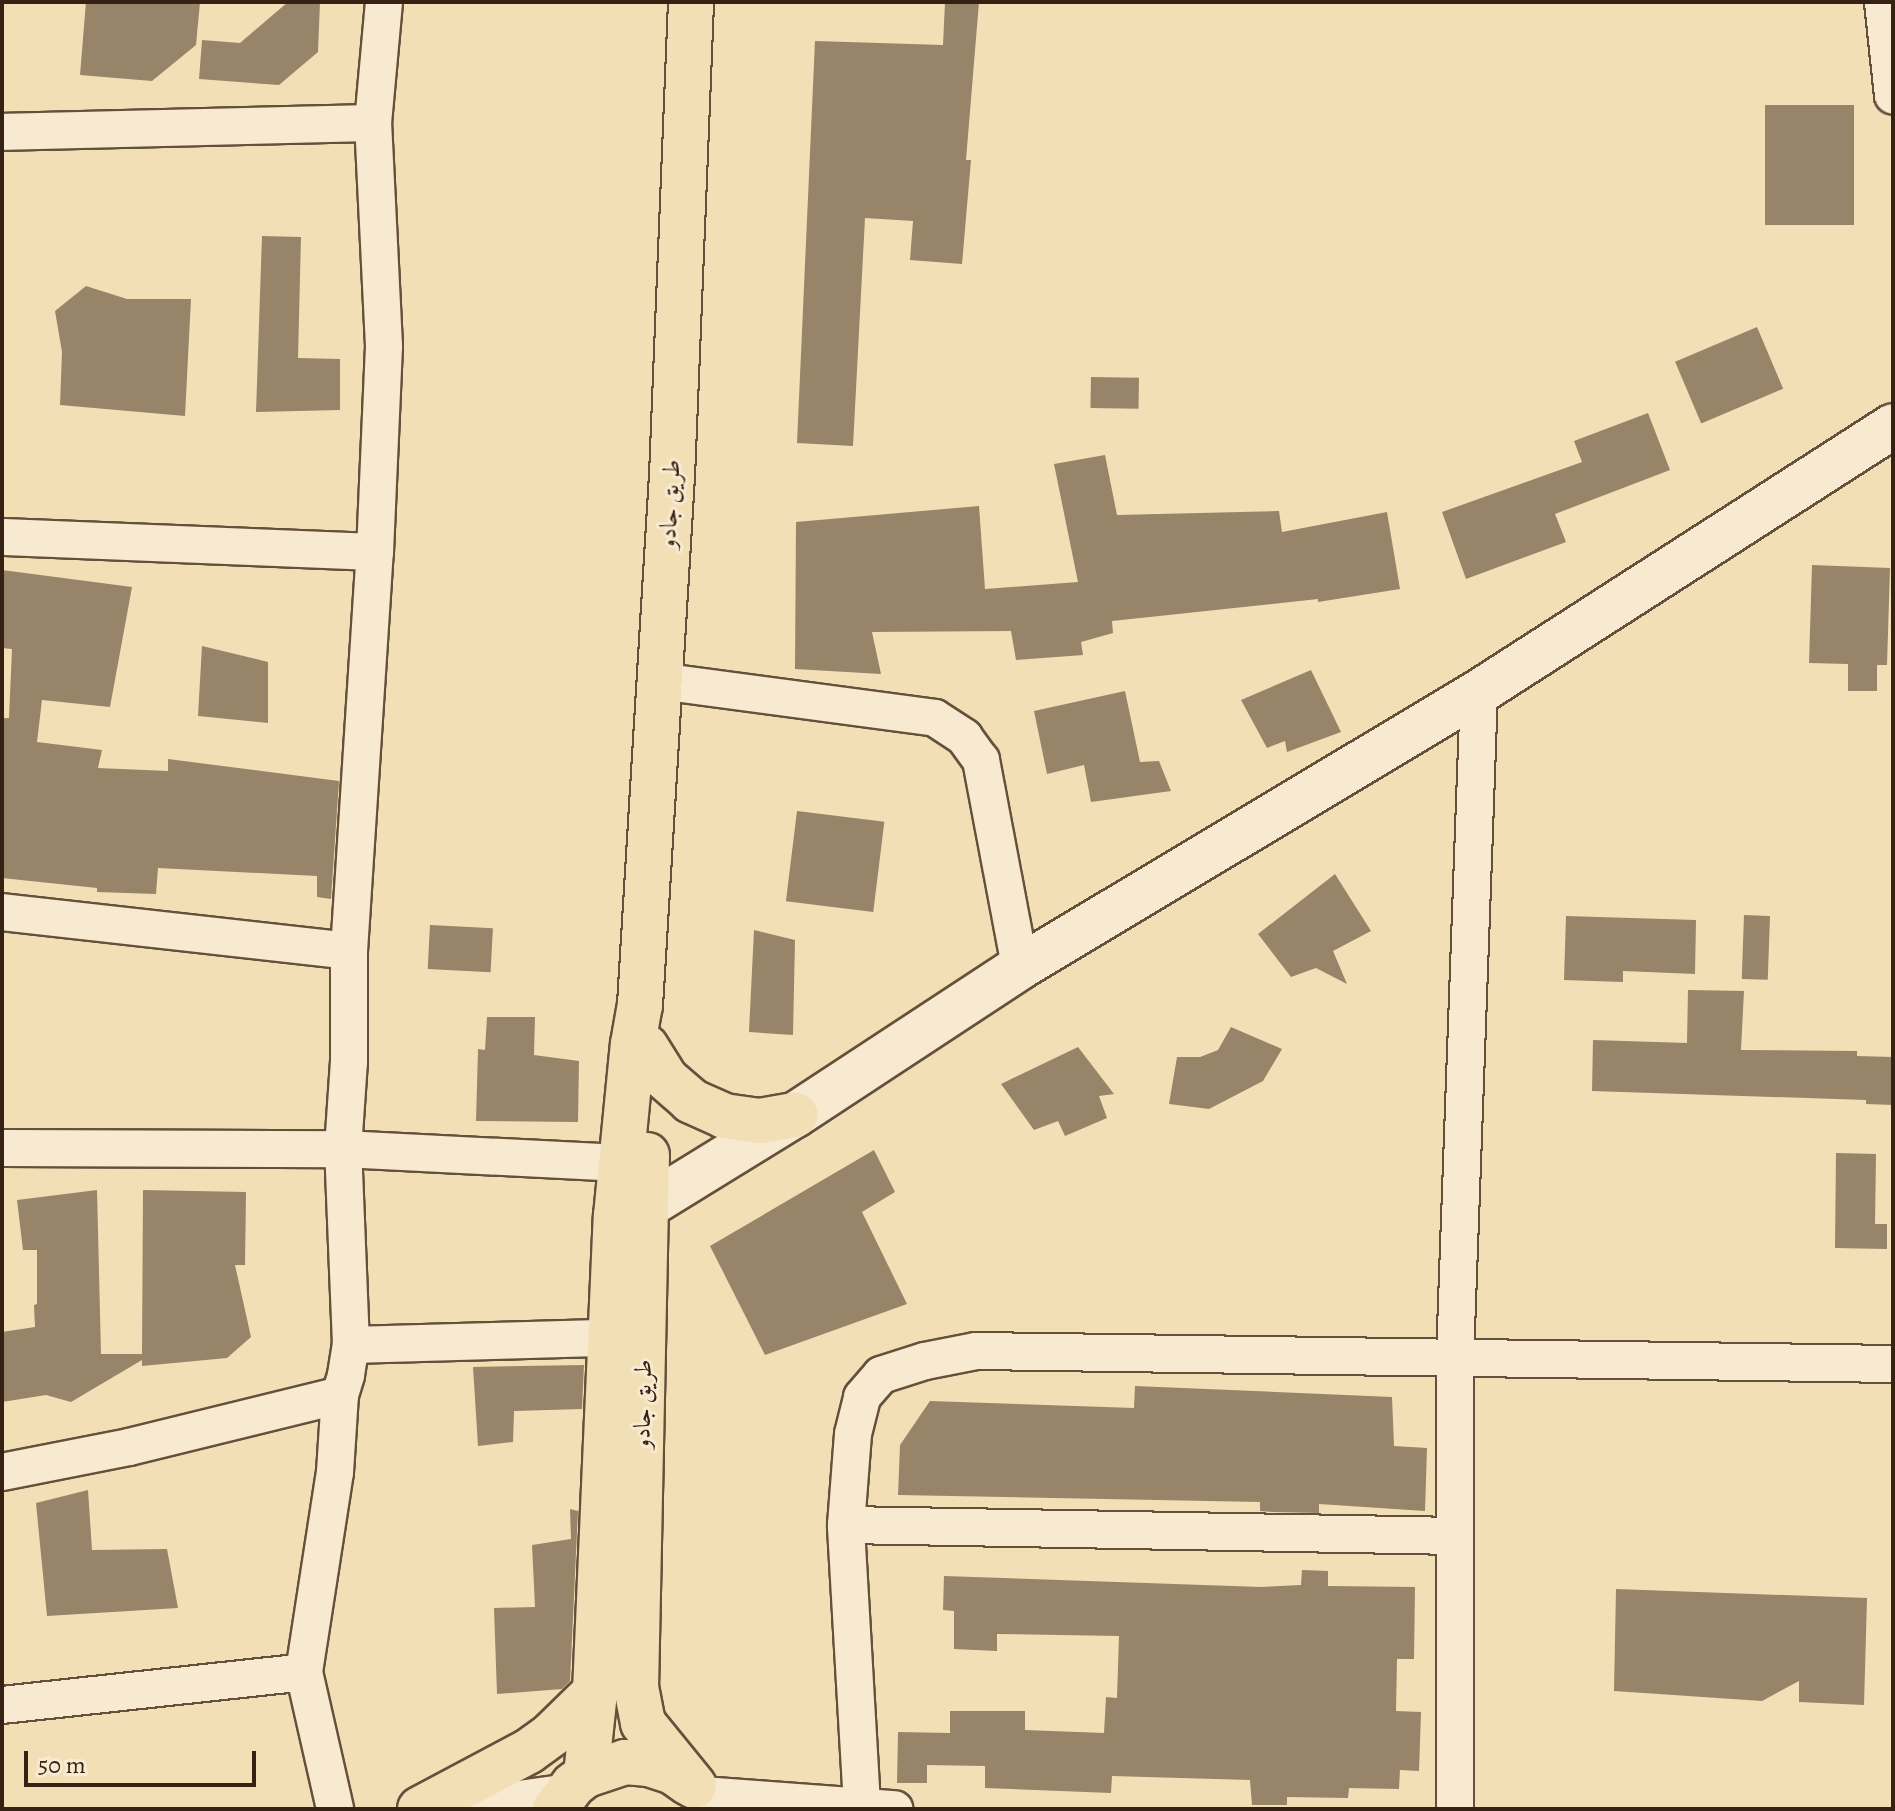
<!DOCTYPE html>
<html>
<head>
<meta charset="utf-8">
<style>
	body { margin:0 }
	#map { position:relative; width:1895px; height:1811px; overflow:hidden; background:#f2dfb6; font-family:Alegreya,Amiri,serif }
	div>[style] { position:absolute }
	.building>* { inset:0; background:#988468; transform-origin:0 0 }
	.roads { filter:drop-shadow(2px 0 #66503c) drop-shadow(-2px 0 #66503c) drop-shadow(0 2px #66503c) drop-shadow(0 -2px #66503c) }
	.minor>* { height:36px; margin:-18px; padding:0 18px; transform-origin:18px; border-radius:18px; background:#f7ead0 }
	.tertiary>* { height:44px; margin:-22px; padding:0 22px; transform-origin:22px; border-radius:22px; background:#f7ead0 }
	.trunk>* { height:44px; margin:-22px; padding:0 22px; transform-origin:22px; border-radius:22px; background:#f2dfb6 }
	span { translate:-50% -50%; white-space:nowrap; text-align:center; line-height:1.15; -webkit-text-stroke:6px #f7ead0; paint-order:stroke }
	.street-label { font-size:24px; color:#372114 }
	.frame { position:absolute; inset:0; border:4px solid #372114; pointer-events:none }
	.scale { position:absolute; left:24px; top:1751px; width:232px; height:36px; box-sizing:border-box; border:4px solid #372114; border-top:0; padding-left:10px; font-size:24px; line-height:28px; white-space:nowrap; color:#372114; -webkit-text-stroke:6px #f7ead0; paint-order:stroke }
</style>
</head>
<body>
<div id="map">
	<div class="building">
		<i style="clip-path:polygon(86px 2px,200px 2px,196px 45px,152px 81px,80px 75px)"></i>
		<i style="clip-path:polygon(288px 2px,320px 2px,318px 52px,279px 85px,199px 79px,202px 40px,240px 43px)"></i>
		<i style="clip-path:polygon(945px 2px,979px 2px,966px 160px,971px 160px,962px 264px,910px 260px,913px 221px,865px 218px,853px 446px,797px 443px,815px 41px,943px 45px)"></i>
		<i style="left:1765px;top:105px;width:89px;height:120px"></i>
		<i style="clip-path:polygon(262px 236px,301px 237px,298px 358px,340px 359px,340px 410px,256px 412px)"></i>
		<i style="clip-path:polygon(86px 286px,127px 299px,191px 299px,185px 416px,60px 405px,62px 352px,55px 311px)"></i>
		<i style="left:1757px;top:327px;width:67px;height:89px;rotate:67deg"></i>
		<i style="left:1091px;top:377px;width:48px;height:31px;rotate:1deg"></i>
		<i style="clip-path:polygon(1648px 413px,1670px 470px,1555px 514px,1566px 542px,1466px 579px,1442px 512px,1582px 462px,1574px 441px)"></i>
		<i style="clip-path:polygon(1105px 455px,1117px 515px,1279px 511px,1282px 532px,1387px 512px,1400px 589px,1318px 602px,1318px 599px,1112px 621px,1113px 633px,1081px 642px,1083px 655px,1016px 660px,1011px 631px,872px 632px,881px 674px,795px 669px,796px 522px,979px 506px,985px 589px,1078px 582px,1054px 464px)"></i>
		<i style="clip-path:polygon(1812px 565px,1890px 568px,1887px 665px,1877px 665px,1877px 691px,1848px 691px,1848px 664px,1809px 663px)"></i>
		<i style="clip-path:polygon(2px 570px,132px 587px,110px 707px,42px 700px,37px 742px,102px 750px,98px 768px,168px 771px,168px 759px,339px 781px,331px 899px,317px 897px,317px 876px,158px 868px,156px 894px,97px 892px,97px 888px,2px 878px,2px 718px,9px 718px,12px 649px,2px 648px)"></i>
		<i style="clip-path:polygon(202px 646px,268px 662px,268px 723px,198px 716px)"></i>
		<i style="clip-path:polygon(1311px 670px,1341px 732px,1287px 752px,1285px 741px,1267px 748px,1241px 700px)"></i>
		<i style="clip-path:polygon(1125px 691px,1140px 762px,1159px 761px,1171px 791px,1091px 802px,1084px 765px,1047px 774px,1034px 711px)"></i>
		<i style="left:797px;top:811px;width:88px;height:91px;rotate:7deg"></i>
		<i style="clip-path:polygon(1335px 874px,1371px 931px,1333px 951px,1347px 984px,1316px 968px,1291px 977px,1258px 934px)"></i>
		<i style="left:1744px;top:915px;width:26px;height:64px;rotate:2deg"></i>
		<i style="clip-path:polygon(1566px 916px,1696px 920px,1695px 974px,1623px 971px,1623px 982px,1564px 980px)"></i>
		<i style="left:430px;top:925px;width:63px;height:44px;rotate:3deg"></i>
		<i style="clip-path:polygon(754px 930px,795px 940px,793px 1035px,749px 1032px)"></i>
		<i style="clip-path:polygon(1688px 990px,1744px 991px,1741px 1050px,1857px 1051px,1857px 1056px,1893px 1057px,1893px 1105px,1866px 1104px,1866px 1100px,1592px 1091px,1593px 1040px,1687px 1043px)"></i>
		<i style="clip-path:polygon(487px 1017px,535px 1017px,534px 1055px,579px 1061px,578px 1122px,476px 1121px,478px 1049px,485px 1050px)"></i>
		<i style="clip-path:polygon(1231px 1027px,1282px 1049px,1263px 1081px,1209px 1109px,1169px 1104px,1177px 1057px,1200px 1057px,1218px 1050px)"></i>
		<i style="clip-path:polygon(1078px 1047px,1114px 1094px,1099px 1096px,1107px 1118px,1065px 1136px,1058px 1121px,1034px 1130px,1001px 1084px)"></i>
		<i style="clip-path:polygon(874px 1150px,895px 1192px,862px 1212px,907px 1304px,765px 1355px,710px 1246px)"></i>
		<i style="clip-path:polygon(1836px 1153px,1876px 1154px,1875px 1224px,1887px 1224px,1887px 1249px,1835px 1248px)"></i>
		<i style="clip-path:polygon(97px 1190px,101px 1354px,142px 1354px,143px 1190px,246px 1192px,245px 1265px,235px 1265px,251px 1337px,227px 1358px,142px 1366px,142px 1360px,71px 1402px,46px 1395px,2px 1402px,2px 1332px,35px 1327px,34px 1305px,37px 1304px,37px 1250px,23px 1250px,17px 1200px)"></i>
		<i style="clip-path:polygon(584px 1365px,582px 1409px,514px 1411px,513px 1442px,478px 1446px,473px 1367px)"></i>
		<i style="clip-path:polygon(1135px 1386px,1392px 1397px,1394px 1446px,1427px 1448px,1425px 1511px,1319px 1504px,1319px 1513px,1273px 1512px,1260px 1511px,1260px 1502px,898px 1495px,900px 1445px,930px 1401px,1134px 1408px)"></i>
		<i style="clip-path:polygon(88px 1490px,92px 1550px,167px 1549px,178px 1608px,47px 1616px,36px 1503px)"></i>
		<i style="clip-path:polygon(570px 1509px,578px 1511px,570px 1681px,562px 1689px,497px 1694px,494px 1608px,535px 1607px,532px 1545px,571px 1539px)"></i>
		<i style="clip-path:polygon(1302px 1570px,1328px 1571px,1328px 1586px,1415px 1587px,1414px 1659px,1397px 1659px,1396px 1711px,1421px 1712px,1419px 1771px,1400px 1770px,1399px 1789px,1349px 1788px,1348px 1798px,1287px 1797px,1287px 1805px,1252px 1805px,1250px 1780px,1112px 1776px,1111px 1793px,985px 1788px,985px 1766px,927px 1765px,927px 1783px,897px 1783px,898px 1732px,950px 1733px,950px 1711px,1025px 1711px,1025px 1730px,1104px 1733px,1106px 1697px,1117px 1698px,1119px 1636px,997px 1634px,997px 1651px,954px 1649px,954px 1611px,943px 1610px,944px 1576px,1261px 1587px,1301px 1585px)"></i>
		<i style="clip-path:polygon(1616px 1589px,1867px 1598px,1864px 1705px,1799px 1702px,1799px 1681px,1762px 1701px,1614px 1691px)"></i>
	</div>
	<div class="roads">
		<div class="minor">
			<i style="left:1883px;top:2px;width:94px;rotate:83.9deg"></i>
			<i style="left:2px;top:132px;width:371px;rotate:-1.4deg"></i>
			<i style="left:2px;top:537px;width:373px;rotate:2.3deg"></i>
			<i style="left:659px;top:681px;width:278px;rotate:7.6deg"></i>
			<i style="left:935px;top:718px;width:35px;rotate:33deg"></i>
			<i style="left:964px;top:737px;width:29px;rotate:54deg"></i>
			<i style="left:981px;top:760px;width:211px;rotate:79.3deg"></i>
			<i style="left:2px;top:912px;width:349px;rotate:6.4deg"></i>
			<i style="left:2px;top:1148px;width:341px;rotate:0.2deg"></i>
			<i style="left:343px;top:1149px;width:278px;rotate:2.9deg"></i>
			<i style="left:351px;top:1345px;width:257px;rotate:-1.6deg"></i>
			<i style="left:2px;top:1472px;width:129px;rotate:-11.1deg"></i>
			<i style="left:129px;top:1447px;width:217px;rotate:-13.8deg"></i>
			<i style="left:340px;top:1395px;width:21px;rotate:-73deg"></i>
			<i style="left:346px;top:1375px;width:30px;rotate:-81deg"></i>
			<i style="left:351px;top:1345px;width:196px;rotate:-92.3deg"></i>
			<i style="left:343px;top:1149px;width:87px;rotate:-86.1deg"></i>
			<i style="left:349px;top:1062px;width:111px;rotate:-90deg"></i>
			<i style="left:349px;top:951px;width:400px;rotate:-86.3deg"></i>
			<i style="left:375px;top:552px;width:206px;rotate:-87.5deg"></i>
			<i style="left:384px;top:346px;width:223px;rotate:-92.8deg"></i>
			<i style="left:373px;top:123px;width:121px;rotate:-84.8deg"></i>
			<i style="left:846px;top:1525px;width:609px;rotate:1.03deg"></i>
			<i style="left:304px;top:1672px;width:140px;rotate:77.2deg"></i>
			<i style="left:2px;top:1705px;width:304px;rotate:-6.2deg"></i>
			<i style="left:304px;top:1672px;width:202px;rotate:-81.2deg"></i>
			<i style="left:335px;top:1472px;width:77px;rotate:-86.3deg"></i>
			<i style="left:702px;top:1795px;width:193px;rotate:4.2deg"></i>
			<i style="left:862px;top:1805px;width:280px;rotate:-93.3deg"></i>
			<i style="left:846px;top:1525px;width:91px;rotate:-85.6deg"></i>
			<i style="left:853px;top:1434px;width:38px;rotate:-76deg"></i>
			<i style="left:862px;top:1397px;width:29px;rotate:-49deg"></i>
			<i style="left:881px;top:1375px;width:46px;rotate:-17.7deg"></i>
			<i style="left:925px;top:1361px;width:52px;rotate:-11.1deg"></i>
			<i style="left:976px;top:1351px;width:917px;rotate:0.81deg"></i>
			<i style="left:1455px;top:1809px;width:451px;rotate:-90deg"></i>
			<i style="left:1455px;top:1358px;width:666px;rotate:-87.94deg"></i>
		</div>
		<div class="tertiary">
			<i style="left:616px;top:1216px;width:33px;rotate:-18deg"></i>
			<i style="left:647px;top:1206px;width:174px;rotate:-31.6deg"></i>
			<i style="left:795px;top:1115px;width:269px;rotate:-33.3deg"></i>
			<i style="left:1020px;top:967px;width:535px;rotate:-30.93deg"></i>
			<i style="left:1479px;top:692px;width:492px;rotate:-32.7deg"></i>
			<i style="left:477px;top:1809px;width:86px;rotate:-8deg"></i>
		</div>
		<div class="trunk">
			<i style="left:646px;top:1047px;width:36px;rotate:58deg"></i>
			<i style="left:665px;top:1078px;width:35px;rotate:41deg"></i>
			<i style="left:691px;top:1101px;width:36px;rotate:24deg"></i>
			<i style="left:724px;top:1116px;width:36px;rotate:8deg"></i>
			<i style="left:760px;top:1121px;width:36px;rotate:-10deg"></i>
			<i style="left:647px;top:1155px;width:532px;rotate:91.18deg"></i>
			<i style="left:636px;top:1687px;width:37px;rotate:79deg"></i>
			<i style="left:643px;top:1723px;width:81px;rotate:51deg"></i>
			<i style="left:586px;top:1775px;width:83px;rotate:-83.8deg"></i>
			<i style="left:595px;top:1692px;width:476px;rotate:-87.5deg"></i>
			<i style="left:616px;top:1216px;width:173px;rotate:-84.4deg"></i>
			<i style="left:633px;top:1044px;width:40px;rotate:-80deg"></i>
			<i style="left:640px;top:1005px;width:530px;rotate:-86.54deg"></i>
			<i style="left:672px;top:476px;width:474px;rotate:-87.7deg"></i>
			<i style="left:420px;top:1809px;width:123px;rotate:-28deg"></i>
			<i style="left:529px;top:1751px;width:29px;rotate:-36deg"></i>
			<i style="left:552px;top:1734px;width:60px;rotate:-44.3deg"></i>
			<i style="left:555px;top:1809px;width:30px;rotate:-53deg"></i>
			<i style="left:573px;top:1785px;width:16px;rotate:-38deg"></i>
			<i style="left:586px;top:1775px;width:41px;rotate:-18.4deg"></i>
			<i style="left:625px;top:1762px;width:24px;rotate:5deg"></i>
			<i style="left:649px;top:1764px;width:25px;rotate:18deg"></i>
			<i style="left:673px;top:1772px;width:19px;rotate:35deg"></i>
		</div>
	</div>
	<div class="street-label">
		<span style="left:670px;top:504px;rotate:-87deg">طريق جادو</span>
		<span style="left:643px;top:1404px;rotate:-89deg">طريق جادو</span>
	</div>
	<div class="frame"></div>
	<div class="scale">50 m</div>
</div>
</body>
</html>
